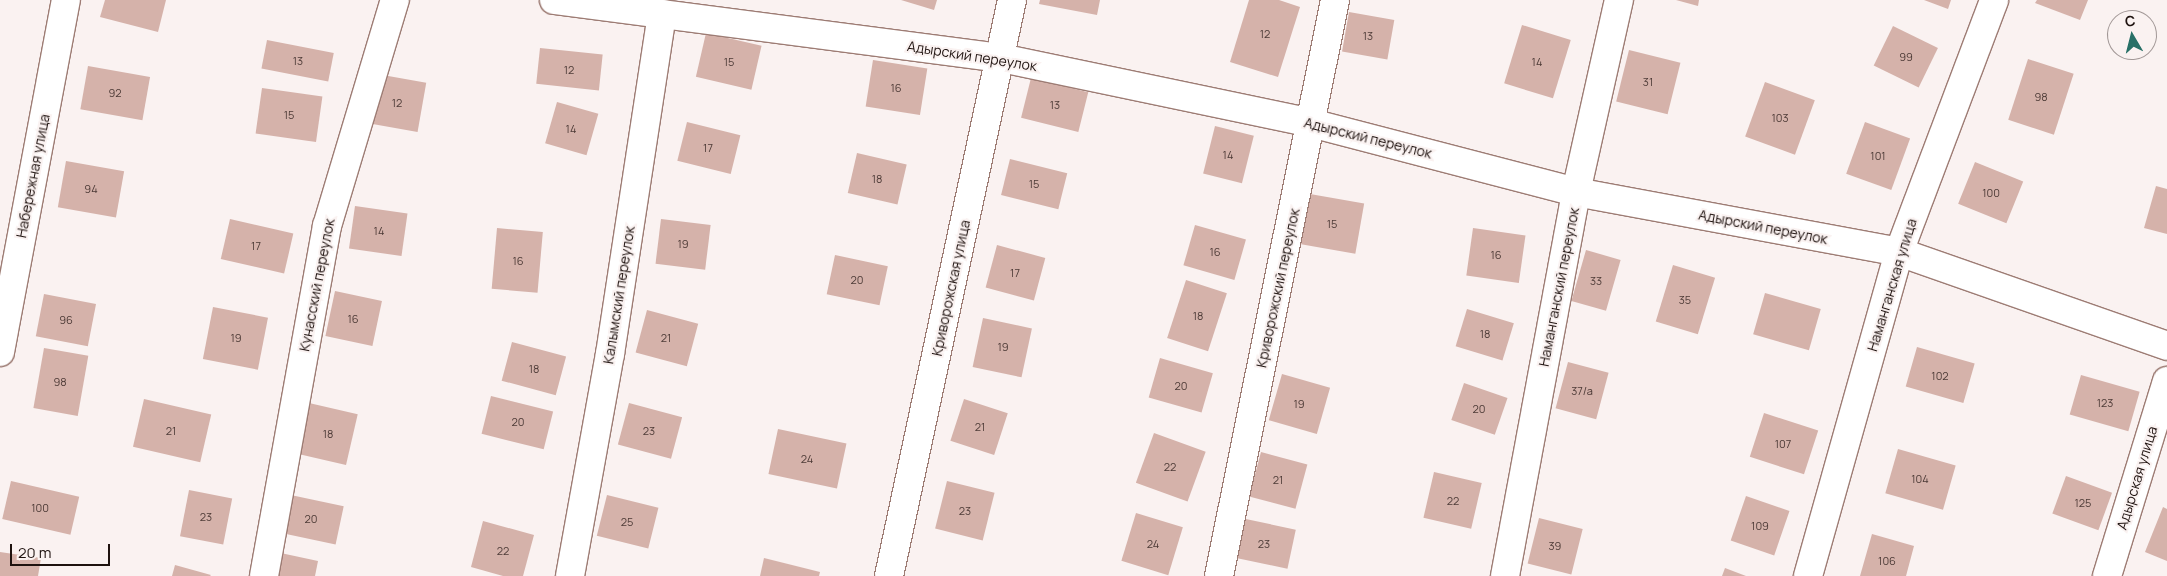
<!DOCTYPE html>
<html>
<head>
<meta charset="utf-8">
<style>
	body { margin:0 }
	#map { position:relative; width:2167px; height:576px; overflow:hidden; background:#faf2f1; font-family:Manrope,sans-serif }
	div>[style] { position:absolute }
	.building>* { inset:0; background:#d5b2aa; transform-origin:0 0 }
	.roads { filter:drop-shadow(1px 0 #9d7c74) drop-shadow(-1px 0 #9d7c74) drop-shadow(0 1px #9d7c74) drop-shadow(0 -1px #9d7c74) }
	.minor>* { height:28px; margin:-14px; padding:0 14px; transform-origin:14px; border-radius:14px; background:#fff }
	span { translate:-50% -50%; white-space:nowrap; text-align:center; line-height:1.15; -webkit-text-stroke:4px #faf2f1; paint-order:stroke }
	.number-label { font-size:11px; color:#4c3a36 }
	.number-label span { -webkit-text-stroke-width:0 }
	.street-label { font-size:14px; color:#1e120f }
	.north { position:absolute; left:2107px; top:10px; width:50px; height:50px; box-sizing:border-box; background:#faf2f1; border:1px solid #a29897; border-radius:50%; rotate:352deg; font-size:14px; font-weight:700; line-height:20px; text-align:center; color:#1e120f }
	.north::after { content:''; display:block; margin:auto; width:18px; height:22px; background:#287067; clip-path:polygon(50% 0,100% 100%,50% 72%,0 100%) }
	.scale { position:absolute; left:10px; top:544px; width:100px; height:22px; box-sizing:border-box; border:2px solid #1e120f; border-top:0; padding-left:6px; font-size:15px; line-height:18px; white-space:nowrap; color:#1e120f; -webkit-text-stroke:4px #faf2f1; paint-order:stroke }
</style>
</head>
<body>
<div id="map">
	<div class="building">
		<i style="clip-path:polygon(105px 0,166px 0,158px 32px,100px 17px)"></i>
		<i style="clip-path:polygon(901px 0,937px 0,934px 10px)"></i>
		<i style="clip-path:polygon(1040px 0,1100px 0,1097px 15px,1039px 4px)"></i>
		<i style="clip-path:polygon(1249px 0,1279px 0,1300px 7px,1278px 77px,1230px 62px)"></i>
		<i style="clip-path:polygon(1676px 0,1699px 0,1698px 6px)"></i>
		<i style="clip-path:polygon(1924px 0,1951px 0,1948px 9px)"></i>
		<i style="clip-path:polygon(2037px 0,2088px 0,2080px 20px,2035px 3px)"></i>
		<i style="left:1349px;top:12px;width:46px;height:40px;rotate:10deg"></i>
		<i style="left:1522px;top:25px;width:51px;height:61px;rotate:17deg"></i>
		<i style="left:1893px;top:26px;width:50px;height:44px;rotate:26deg"></i>
		<i style="left:706px;top:33px;width:57px;height:45px;rotate:13deg"></i>
		<i style="left:267px;top:40px;width:68px;height:29px;rotate:11deg"></i>
		<i style="left:540px;top:48px;width:63px;height:36px;rotate:6deg"></i>
		<i style="left:1629px;top:50px;width:53px;height:53px;rotate:14deg"></i>
		<i style="left:2028px;top:59px;width:48px;height:64px;rotate:18deg"></i>
		<i style="left:873px;top:60px;width:55px;height:47px;rotate:9deg"></i>
		<i style="left:88px;top:66px;width:63px;height:44px;rotate:10deg"></i>
		<i style="left:377px;top:74px;width:50px;height:50px;rotate:10deg"></i>
		<i style="left:1031px;top:78px;width:59px;height:41px;rotate:14deg"></i>
		<i style="left:1765px;top:82px;width:53px;height:58px;rotate:20deg"></i>
		<i style="left:262px;top:88px;width:61px;height:46px;rotate:8deg"></i>
		<i style="left:557px;top:102px;width:43px;height:43px;rotate:16deg"></i>
		<i style="left:687px;top:122px;width:55px;height:40px;rotate:14deg"></i>
		<i style="left:1865px;top:122px;width:48px;height:55px;rotate:20deg"></i>
		<i style="left:1215px;top:126px;width:40px;height:49px;rotate:14deg"></i>
		<i style="left:857px;top:153px;width:51px;height:41px;rotate:13deg"></i>
		<i style="left:1010px;top:159px;width:59px;height:37px;rotate:14deg"></i>
		<i style="left:66px;top:161px;width:59px;height:47px;rotate:10deg"></i>
		<i style="left:1975px;top:162px;width:52px;height:45px;rotate:22deg"></i>
		<i style="clip-path:polygon(2156px 186px,2167px 189px,2167px 234px,2144px 228px)"></i>
		<i style="left:1310px;top:194px;width:55px;height:51px;rotate:10deg"></i>
		<i style="left:355px;top:206px;width:53px;height:43px;rotate:8deg"></i>
		<i style="left:230px;top:219px;width:65px;height:41px;rotate:13deg"></i>
		<i style="left:661px;top:219px;width:50px;height:45px;rotate:7deg"></i>
		<i style="left:1195px;top:225px;width:53px;height:42px;rotate:16deg"></i>
		<i style="left:497px;top:228px;width:46px;height:61px;rotate:5deg"></i>
		<i style="left:1473px;top:228px;width:53px;height:48px;rotate:8deg"></i>
		<i style="left:997px;top:245px;width:50px;height:44px;rotate:15deg"></i>
		<i style="left:1586px;top:250px;width:36px;height:53px;rotate:16deg"></i>
		<i style="left:835px;top:255px;width:54px;height:40px;rotate:12deg"></i>
		<i style="left:1673px;top:265px;width:44px;height:59px;rotate:17deg"></i>
		<i style="left:1186px;top:280px;width:43px;height:61px;rotate:18deg"></i>
		<i style="left:335px;top:291px;width:48px;height:46px;rotate:12deg"></i>
		<i style="left:1765px;top:293px;width:58px;height:43px;rotate:16deg"></i>
		<i style="left:44px;top:294px;width:53px;height:43px;rotate:11deg"></i>
		<i style="left:213px;top:307px;width:56px;height:53px;rotate:11deg"></i>
		<i style="left:1467px;top:309px;width:49px;height:39px;rotate:17deg"></i>
		<i style="left:647px;top:310px;width:53px;height:44px;rotate:15deg"></i>
		<i style="left:983px;top:318px;width:50px;height:50px;rotate:12deg"></i>
		<i style="left:512px;top:342px;width:56px;height:40px;rotate:15deg"></i>
		<i style="left:1917px;top:347px;width:60px;height:41px;rotate:16deg"></i>
		<i style="left:44px;top:348px;width:45px;height:61px;rotate:10deg"></i>
		<i style="left:1160px;top:358px;width:55px;height:41px;rotate:16deg"></i>
		<i style="left:1568px;top:362px;width:42px;height:48px;rotate:15deg"></i>
		<i style="left:1282px;top:374px;width:50px;height:48px;rotate:16deg"></i>
		<i style="left:2081px;top:375px;width:61px;height:41px;rotate:16deg"></i>
		<i style="left:1464px;top:383px;width:46px;height:39px;rotate:19deg"></i>
		<i style="left:491px;top:396px;width:64px;height:39px;rotate:14deg"></i>
		<i style="left:144px;top:399px;width:69px;height:49px;rotate:13deg"></i>
		<i style="left:964px;top:399px;width:46px;height:44px;rotate:18deg"></i>
		<i style="left:309px;top:403px;width:50px;height:52px;rotate:13deg"></i>
		<i style="left:629px;top:403px;width:55px;height:43px;rotate:15deg"></i>
		<i style="left:1764px;top:413px;width:57px;height:46px;rotate:18deg"></i>
		<i style="left:778px;top:429px;width:70px;height:46px;rotate:12deg"></i>
		<i style="left:1154px;top:433px;width:55px;height:53px;rotate:20deg"></i>
		<i style="left:1898px;top:449px;width:60px;height:46px;rotate:16deg"></i>
		<i style="left:1261px;top:452px;width:48px;height:46px;rotate:15deg"></i>
		<i style="left:1434px;top:472px;width:49px;height:47px;rotate:13deg"></i>
		<i style="left:2066px;top:476px;width:49px;height:40px;rotate:20deg"></i>
		<i style="left:11px;top:481px;width:70px;height:39px;rotate:13deg"></i>
		<i style="left:947px;top:481px;width:49px;height:49px;rotate:14deg"></i>
		<i style="left:189px;top:490px;width:44px;height:47px;rotate:11deg"></i>
		<i style="left:286px;top:494px;width:59px;height:39px;rotate:12deg"></i>
		<i style="left:607px;top:495px;width:53px;height:42px;rotate:14deg"></i>
		<i style="left:1746px;top:496px;width:46px;height:47px;rotate:19deg"></i>
		<i style="clip-path:polygon(2163px 507px,2167px 509px,2167px 561px,2145px 552px)"></i>
		<i style="left:1136px;top:513px;width:49px;height:50px;rotate:17deg"></i>
		<i style="left:1241px;top:518px;width:56px;height:40px;rotate:12deg"></i>
		<i style="left:1539px;top:518px;width:45px;height:47px;rotate:14deg"></i>
		<i style="clip-path:polygon(483px 521px,534px 535px,523px 576px,503px 576px,471px 567px)"></i>
		<i style="clip-path:polygon(1872px 534px,1914px 546px,1906px 576px,1860px 576px)"></i>
		<i style="clip-path:polygon(0 552px,41px 558px,38px 576px,0 576px)"></i>
		<i style="clip-path:polygon(276px 552px,318px 561px,315px 576px,271px 576px)"></i>
		<i style="clip-path:polygon(764px 558px,820px 572px,819px 576px,760px 576px)"></i>
		<i style="clip-path:polygon(175px 565px,211px 575px,210px 576px,172px 576px)"></i>
		<i style="clip-path:polygon(1725px 568px,1746px 576px,1722px 576px)"></i>
	</div>
	<div class="roads">
		<div class="minor">
			<i style="left:554px;top:0;width:451px;rotate:7.4deg"></i>
			<i style="left:1001px;top:58px;width:317px;rotate:11.8deg"></i>
			<i style="left:1311px;top:123px;width:274px;rotate:14.6deg"></i>
			<i style="left:1576px;top:192px;width:329px;rotate:10.5deg"></i>
			<i style="left:1899px;top:252px;width:284px;rotate:19.3deg"></i>
			<i style="left:0;top:352px;width:358px;rotate:-79.4deg"></i>
			<i style="left:264px;top:576px;width:356px;rotate:-79.8deg"></i>
			<i style="left:327px;top:226px;width:236px;rotate:-73.3deg"></i>
			<i style="left:570px;top:576px;width:226px;rotate:-79.8deg"></i>
			<i style="left:610px;top:354px;width:344px;rotate:-81.3deg"></i>
			<i style="left:889px;top:576px;width:589px;rotate:-77.95deg"></i>
			<i style="left:1219px;top:576px;width:588px;rotate:-78.61deg"></i>
			<i style="left:1505px;top:576px;width:391px;rotate:-79.5deg"></i>
			<i style="left:1576px;top:192px;width:197px;rotate:-77.4deg"></i>
			<i style="left:1808px;top:576px;width:337px;rotate:-74.3deg"></i>
			<i style="left:1899px;top:252px;width:269px;rotate:-69.3deg"></i>
			<i style="left:2107px;top:576px;width:204px;rotate:-72.9deg"></i>
		</div>
	</div>
	<div class="number-label">
		<span style="left:1265px;top:34px">12</span>
		<span style="left:1368px;top:36px">13</span>
		<span style="left:1906px;top:57px">99</span>
		<span style="left:298px;top:61px">13</span>
		<span style="left:729px;top:62px">15</span>
		<span style="left:1537px;top:62px">14</span>
		<span style="left:569px;top:70px">12</span>
		<span style="left:1648px;top:82px">31</span>
		<span style="left:896px;top:88px">16</span>
		<span style="left:115px;top:93px">92</span>
		<span style="left:2041px;top:97px">98</span>
		<span style="left:397px;top:103px">12</span>
		<span style="left:1055px;top:105px">13</span>
		<span style="left:289px;top:115px">15</span>
		<span style="left:1780px;top:118px">103</span>
		<span style="left:571px;top:129px">14</span>
		<span style="left:708px;top:148px">17</span>
		<span style="left:1228px;top:155px">14</span>
		<span style="left:1878px;top:156px">101</span>
		<span style="left:877px;top:179px">18</span>
		<span style="left:1034px;top:184px">15</span>
		<span style="left:91px;top:189px">94</span>
		<span style="left:1991px;top:193px">100</span>
		<span style="left:1332px;top:224px">15</span>
		<span style="left:379px;top:231px">14</span>
		<span style="left:683px;top:244px">19</span>
		<span style="left:256px;top:246px">17</span>
		<span style="left:1215px;top:252px">16</span>
		<span style="left:1496px;top:255px">16</span>
		<span style="left:518px;top:261px">16</span>
		<span style="left:1015px;top:273px">17</span>
		<span style="left:857px;top:280px">20</span>
		<span style="left:1596px;top:281px">33</span>
		<span style="left:1685px;top:300px">35</span>
		<span style="left:1198px;top:316px">18</span>
		<span style="left:353px;top:319px">16</span>
		<span style="left:66px;top:320px">96</span>
		<span style="left:1485px;top:334px">18</span>
		<span style="left:236px;top:338px">19</span>
		<span style="left:666px;top:338px">21</span>
		<span style="left:1003px;top:347px">19</span>
		<span style="left:534px;top:369px">18</span>
		<span style="left:1940px;top:376px">102</span>
		<span style="left:60px;top:382px">98</span>
		<span style="left:1181px;top:386px">20</span>
		<span style="left:1582px;top:391px">37/а</span>
		<span style="left:2105px;top:403px">123</span>
		<span style="left:1299px;top:404px">19</span>
		<span style="left:1479px;top:409px">20</span>
		<span style="left:518px;top:422px">20</span>
		<span style="left:980px;top:427px">21</span>
		<span style="left:171px;top:431px">21</span>
		<span style="left:649px;top:431px">23</span>
		<span style="left:328px;top:434px">18</span>
		<span style="left:1783px;top:444px">107</span>
		<span style="left:807px;top:459px">24</span>
		<span style="left:1170px;top:467px">22</span>
		<span style="left:1920px;top:479px">104</span>
		<span style="left:1278px;top:480px">21</span>
		<span style="left:1453px;top:501px">22</span>
		<span style="left:2083px;top:503px">125</span>
		<span style="left:40px;top:508px">100</span>
		<span style="left:965px;top:511px">23</span>
		<span style="left:206px;top:517px">23</span>
		<span style="left:311px;top:519px">20</span>
		<span style="left:627px;top:522px">25</span>
		<span style="left:1760px;top:526px">109</span>
		<span style="left:1153px;top:544px">24</span>
		<span style="left:1264px;top:544px">23</span>
		<span style="left:1555px;top:546px">39</span>
		<span style="left:503px;top:551px">22</span>
		<span style="left:1887px;top:561px">106</span>
	</div>
	<div class="street-label">
		<span style="left:972px;top:56px;rotate:9deg">Адырский переулок</span>
		<span style="left:1368px;top:138px;rotate:14deg">Адырский переулок</span>
		<span style="left:33px;top:176px;rotate:-79deg">Набережная улица</span>
		<span style="left:1763px;top:227px;rotate:11deg">Адырский переулок</span>
		<span style="left:317px;top:285px;rotate:-79deg">Кунасский переулок</span>
		<span style="left:1892px;top:285px;rotate:-73deg">Наманганская улица</span>
		<span style="left:1559px;top:287px;rotate:-79deg">Наманганский переулок</span>
		<span style="left:951px;top:288px;rotate:-78deg">Криворожская улица</span>
		<span style="left:1278px;top:288px;rotate:-78deg">Криворожский переулок</span>
		<span style="left:619px;top:295px;rotate:-81deg">Калымский переулок</span>
		<span style="left:2137px;top:478px;rotate:-73deg">Адырская улица</span>
	</div>
	<div class="north">С</div>
	<div class="scale">20 m</div>
</div>
</body>
</html>
